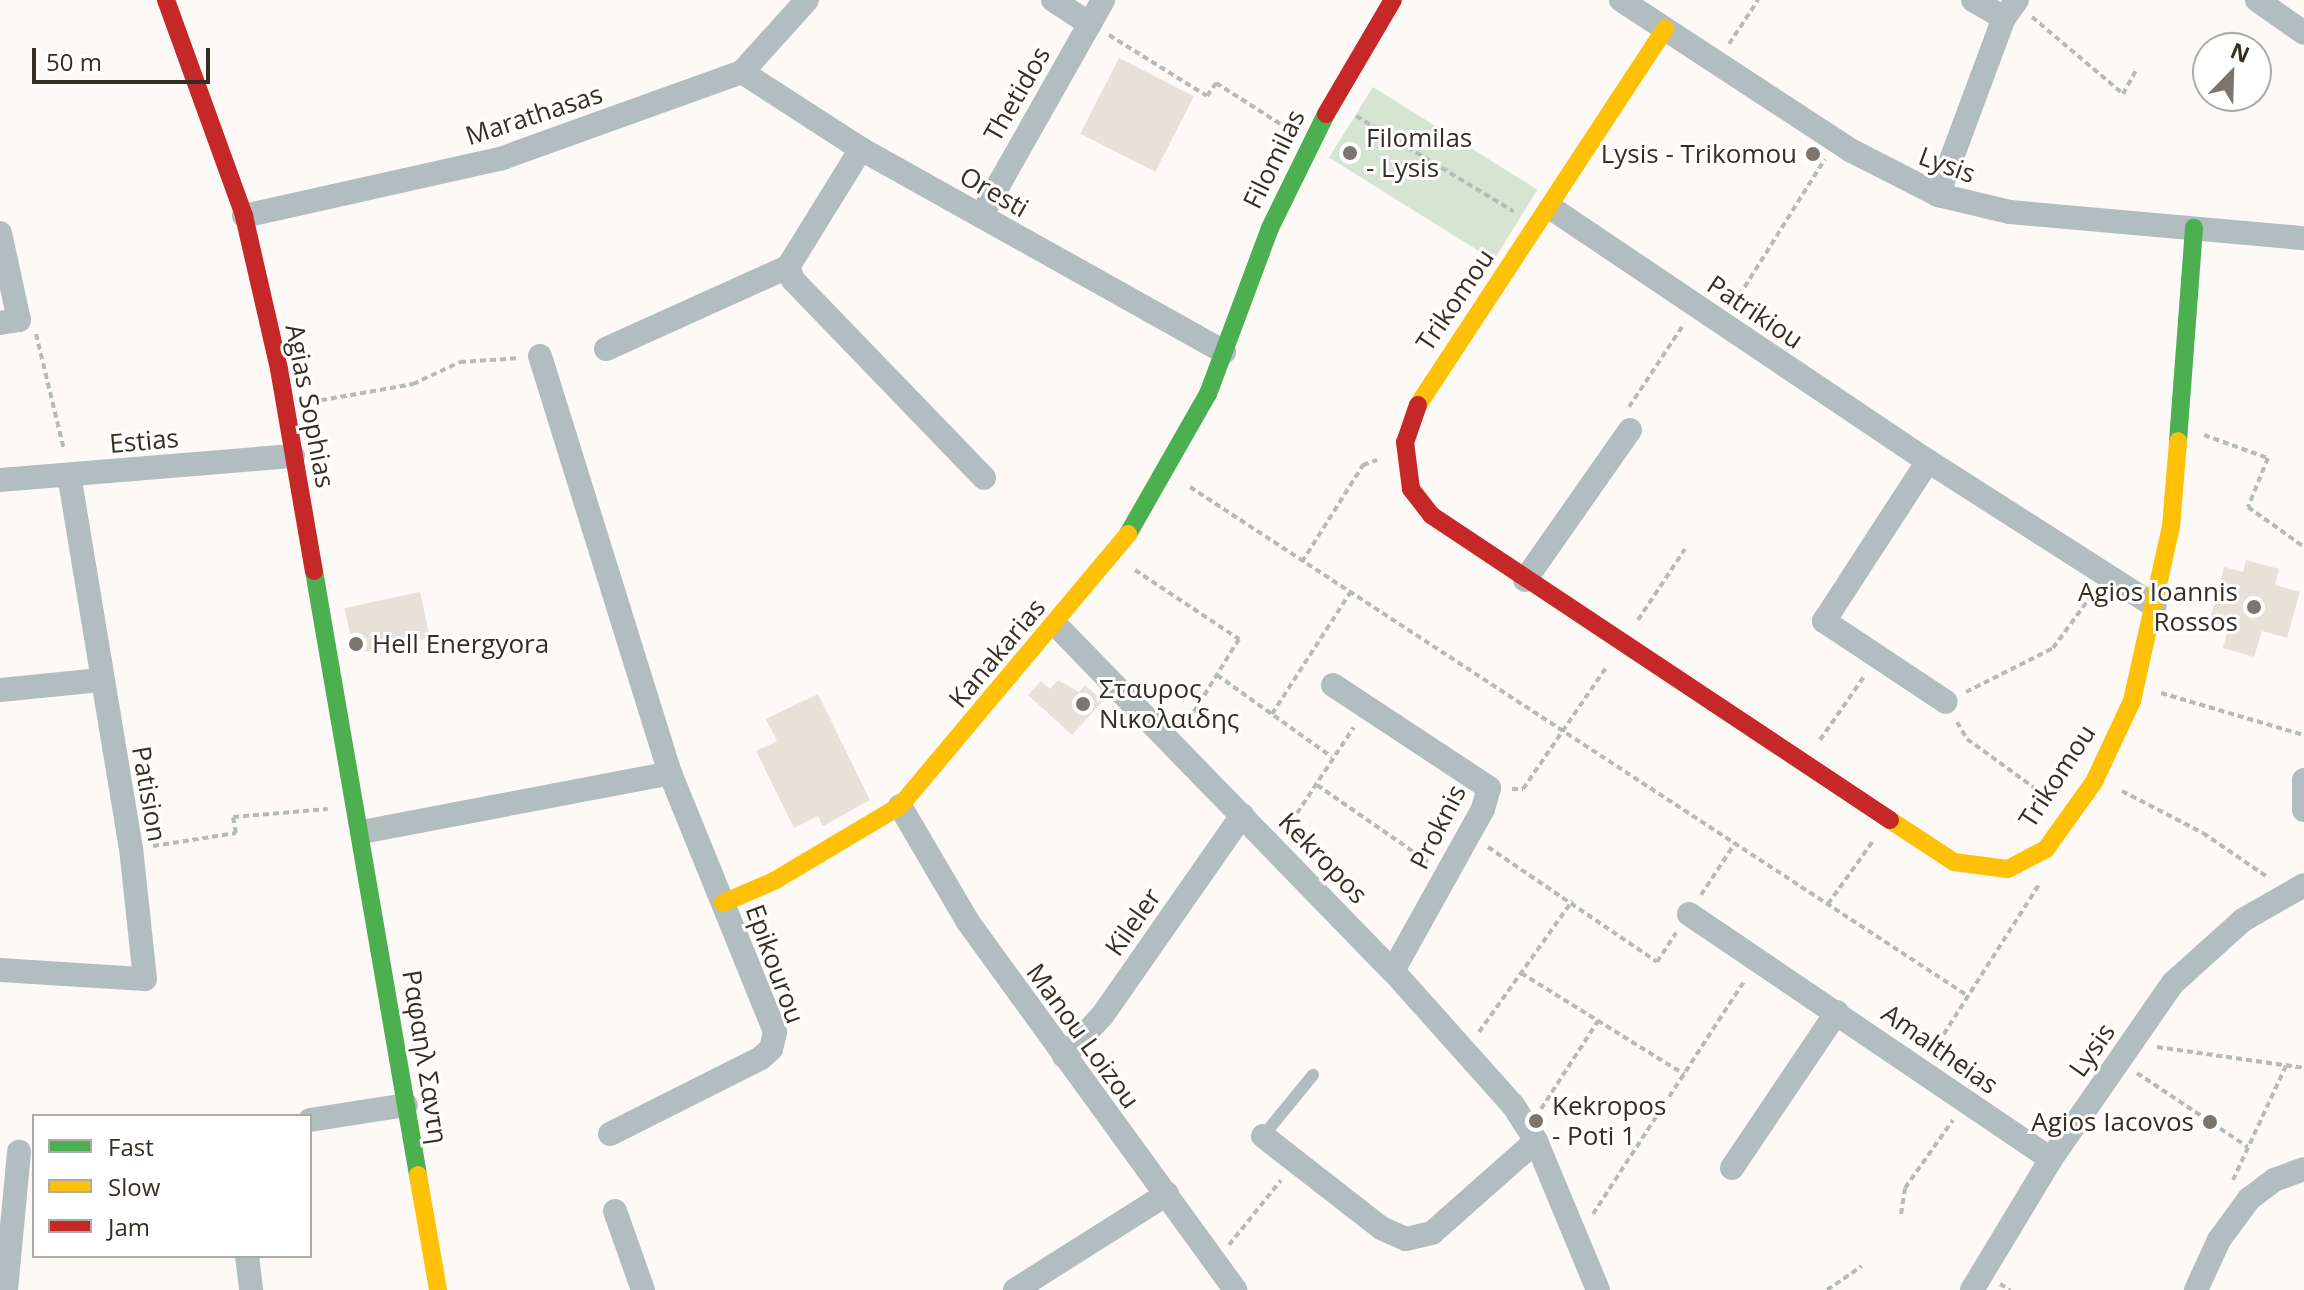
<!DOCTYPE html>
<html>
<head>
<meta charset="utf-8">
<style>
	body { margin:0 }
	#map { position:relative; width:2304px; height:1290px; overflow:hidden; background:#fcf9f6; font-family:"Open Sans",sans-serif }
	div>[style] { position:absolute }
	.green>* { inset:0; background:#d6e4d2; transform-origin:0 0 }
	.building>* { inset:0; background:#e8e1d8; transform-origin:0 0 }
	.path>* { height:4px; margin-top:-2px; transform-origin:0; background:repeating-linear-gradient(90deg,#b5bbbb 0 6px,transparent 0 10px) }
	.lane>* { height:12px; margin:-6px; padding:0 6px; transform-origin:6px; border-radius:6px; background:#b2bdbf }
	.street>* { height:24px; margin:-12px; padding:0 12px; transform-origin:12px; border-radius:12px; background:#b2bdbf }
	.fast>* { height:18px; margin:-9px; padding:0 9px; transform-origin:9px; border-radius:9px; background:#4caf50 }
	.slow>* { height:18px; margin:-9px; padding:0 9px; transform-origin:9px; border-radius:9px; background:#ffc107 }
	.jam>* { height:18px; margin:-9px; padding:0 9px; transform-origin:9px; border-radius:9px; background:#c62828 }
	.dots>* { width:22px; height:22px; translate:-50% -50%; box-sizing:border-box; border:4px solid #fff; border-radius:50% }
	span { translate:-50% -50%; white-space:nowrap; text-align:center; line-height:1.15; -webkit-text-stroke:6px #fff; paint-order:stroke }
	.street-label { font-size:26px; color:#352e23 }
	.poi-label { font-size:26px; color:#352e23 }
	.left { translate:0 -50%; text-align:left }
	.right { translate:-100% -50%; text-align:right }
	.legend { position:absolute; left:32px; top:1114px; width:280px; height:144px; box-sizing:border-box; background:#fff; border:2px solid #aeaba7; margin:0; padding:10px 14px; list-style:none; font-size:24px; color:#352e23 }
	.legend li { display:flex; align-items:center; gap:16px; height:40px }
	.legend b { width:40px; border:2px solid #aeaba7 }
	.north { position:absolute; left:2192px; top:32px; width:80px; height:80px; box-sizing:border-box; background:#fff; border:2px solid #aeaba7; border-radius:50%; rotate:23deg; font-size:22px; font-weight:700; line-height:32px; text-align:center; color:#352e23 }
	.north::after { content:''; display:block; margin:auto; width:28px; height:36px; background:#7b756d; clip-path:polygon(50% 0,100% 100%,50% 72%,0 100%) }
	.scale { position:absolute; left:32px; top:48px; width:178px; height:36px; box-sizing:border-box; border:4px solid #352e23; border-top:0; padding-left:10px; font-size:24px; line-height:28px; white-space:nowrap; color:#352e23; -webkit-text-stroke:6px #fff; paint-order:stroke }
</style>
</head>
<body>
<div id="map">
	<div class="green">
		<i style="left:1373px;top:87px;width:194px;height:83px;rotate:32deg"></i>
	</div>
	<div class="building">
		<i style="left:1119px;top:58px;width:84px;height:85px;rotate:27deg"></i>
		<i style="clip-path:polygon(2246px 560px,2279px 569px,2275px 585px,2300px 592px,2287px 638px,2262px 631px,2254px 657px,2223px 648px,2228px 628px,2209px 622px,2224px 567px,2243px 572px)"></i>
		<i style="left:420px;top:592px;width:47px;height:77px;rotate:78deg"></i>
		<i style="clip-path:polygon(1058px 680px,1079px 692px,1085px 685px,1103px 701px,1072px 735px,1028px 695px,1041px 681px,1050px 689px)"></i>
		<i style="clip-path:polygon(818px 694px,870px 800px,823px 826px,818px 816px,794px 828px,756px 751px,777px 741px,766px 719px)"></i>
	</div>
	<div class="path">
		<i style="left:2032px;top:17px;width:119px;rotate:40.2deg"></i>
		<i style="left:2123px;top:94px;width:26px;rotate:-61deg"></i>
		<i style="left:1109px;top:35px;width:115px;rotate:31.9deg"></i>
		<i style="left:1207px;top:96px;width:16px;rotate:-55deg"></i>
		<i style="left:1216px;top:83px;width:84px;rotate:32.4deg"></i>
		<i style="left:1729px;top:44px;width:53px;rotate:-56.6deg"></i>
		<i style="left:1356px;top:116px;width:184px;rotate:31.2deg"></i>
		<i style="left:1734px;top:304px;width:171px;rotate:-57.9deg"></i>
		<i style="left:36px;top:334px;width:119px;rotate:76.4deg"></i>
		<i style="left:311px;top:402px;width:104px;rotate:-10deg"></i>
		<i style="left:413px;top:384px;width:52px;rotate:-25.1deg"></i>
		<i style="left:460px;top:362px;width:60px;rotate:-3.8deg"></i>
		<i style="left:1629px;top:407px;width:100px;rotate:-56.5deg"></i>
		<i style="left:2204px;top:435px;width:68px;rotate:19.8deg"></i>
		<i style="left:2268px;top:458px;width:53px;rotate:112.2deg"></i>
		<i style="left:2248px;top:507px;width:69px;rotate:35.5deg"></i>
		<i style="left:1190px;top:487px;width:930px;rotate:33.19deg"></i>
		<i style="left:1302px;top:562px;width:115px;rotate:-57.8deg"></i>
		<i style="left:1363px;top:465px;width:15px;rotate:-20deg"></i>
		<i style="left:1135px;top:570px;width:125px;rotate:33.6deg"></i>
		<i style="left:1239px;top:639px;width:102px;rotate:121.8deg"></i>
		<i style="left:1638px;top:620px;width:85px;rotate:-56.5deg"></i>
		<i style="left:1217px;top:675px;width:141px;rotate:35.5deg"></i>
		<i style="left:1966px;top:692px;width:97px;rotate:-26.8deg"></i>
		<i style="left:2053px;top:648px;width:69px;rotate:-53.8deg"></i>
		<i style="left:2161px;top:693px;width:149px;rotate:16.4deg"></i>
		<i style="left:1272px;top:714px;width:144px;rotate:-57.2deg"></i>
		<i style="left:1957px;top:722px;width:20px;rotate:60deg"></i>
		<i style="left:1967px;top:739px;width:99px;rotate:35.9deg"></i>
		<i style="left:1820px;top:740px;width:79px;rotate:-55.3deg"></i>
		<i style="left:1317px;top:785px;width:135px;rotate:34.7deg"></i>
		<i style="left:1512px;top:789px;width:11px"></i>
		<i style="left:1523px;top:789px;width:147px;rotate:-55.6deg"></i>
		<i style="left:2122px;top:791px;width:91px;rotate:27.4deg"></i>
		<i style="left:2203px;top:833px;width:80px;rotate:34.3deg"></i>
		<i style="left:1286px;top:830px;width:123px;rotate:-56.6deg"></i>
		<i style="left:153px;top:846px;width:84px;rotate:-8.9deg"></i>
		<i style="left:236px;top:833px;width:16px;rotate:-101deg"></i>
		<i style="left:233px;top:817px;width:95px;rotate:-4.8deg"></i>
		<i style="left:1488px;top:847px;width:204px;rotate:34.2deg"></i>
		<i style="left:1657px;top:962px;width:35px;rotate:-57deg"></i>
		<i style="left:1701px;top:895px;width:62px;rotate:-56.8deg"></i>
		<i style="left:1828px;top:904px;width:77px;rotate:-54.5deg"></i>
		<i style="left:1521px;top:973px;width:192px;rotate:31.8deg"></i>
		<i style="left:1479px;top:1032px;width:161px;rotate:-54.6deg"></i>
		<i style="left:2157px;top:1047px;width:148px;rotate:8.1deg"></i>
		<i style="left:1933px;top:1051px;width:196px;rotate:-57.5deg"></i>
		<i style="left:2137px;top:1073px;width:133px;rotate:33.7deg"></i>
		<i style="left:1541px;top:1109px;width:105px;rotate:-57.1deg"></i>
		<i style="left:2233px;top:1180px;width:126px;rotate:-65.1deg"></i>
		<i style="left:1593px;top:1214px;width:279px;rotate:-57deg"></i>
		<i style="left:1901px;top:1214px;width:26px;rotate:-81deg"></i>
		<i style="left:1905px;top:1188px;width:83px;rotate:-54.8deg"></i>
		<i style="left:1229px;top:1245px;width:83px;rotate:-51.3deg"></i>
		<i style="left:2000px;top:1284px;width:12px;rotate:31deg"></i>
		<i style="left:1827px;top:1290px;width:42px;rotate:-34.4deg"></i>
	</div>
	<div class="lane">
		<i style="left:1263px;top:1136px;width:79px;rotate:-50.7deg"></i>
	</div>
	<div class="street">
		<i style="left:1053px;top:0;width:44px;rotate:33deg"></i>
		<i style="left:1621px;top:0;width:276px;rotate:33.2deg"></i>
		<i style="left:1852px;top:151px;width:97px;rotate:27.1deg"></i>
		<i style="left:1938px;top:195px;width:74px;rotate:13.3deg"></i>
		<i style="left:2010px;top:212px;width:295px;rotate:5.1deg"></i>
		<i style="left:1973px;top:0;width:36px;rotate:30deg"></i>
		<i style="left:2257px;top:0;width:57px;rotate:35.1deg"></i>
		<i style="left:742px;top:72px;width:142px;rotate:32.9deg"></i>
		<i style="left:861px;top:149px;width:416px;rotate:29.2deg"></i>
		<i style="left:1938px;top:195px;width:189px;rotate:-69.6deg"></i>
		<i style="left:2004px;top:18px;width:22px;rotate:-54deg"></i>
		<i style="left:1551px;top:208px;width:454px;rotate:33.9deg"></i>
		<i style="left:1928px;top:461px;width:269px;rotate:32.6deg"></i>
		<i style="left:244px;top:216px;width:262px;rotate:-12.6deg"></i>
		<i style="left:500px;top:159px;width:257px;rotate:-19.8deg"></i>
		<i style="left:742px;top:72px;width:97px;rotate:-47.9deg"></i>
		<i style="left:981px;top:216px;width:248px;rotate:-60.5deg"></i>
		<i style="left:0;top:233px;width:89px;rotate:77.7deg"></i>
		<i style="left:19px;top:320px;width:19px;rotate:171deg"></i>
		<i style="left:788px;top:267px;width:14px;rotate:69deg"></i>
		<i style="left:793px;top:280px;width:275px;rotate:46deg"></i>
		<i style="left:606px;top:349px;width:200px;rotate:-24.3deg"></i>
		<i style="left:788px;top:267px;width:139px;rotate:-58.3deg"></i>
		<i style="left:540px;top:356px;width:437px;rotate:72.7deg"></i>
		<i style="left:670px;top:773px;width:279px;rotate:67.9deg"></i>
		<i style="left:775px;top:1032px;width:17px;rotate:103deg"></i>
		<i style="left:771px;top:1049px;width:13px;rotate:138deg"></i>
		<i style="left:761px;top:1058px;width:169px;rotate:153.3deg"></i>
		<i style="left:1928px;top:461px;width:191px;rotate:123deg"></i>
		<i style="left:1824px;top:621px;width:146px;rotate:33.6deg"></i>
		<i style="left:0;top:480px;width:294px;rotate:-4.7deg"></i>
		<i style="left:1525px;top:580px;width:183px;rotate:-55deg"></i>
		<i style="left:1056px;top:625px;width:483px;rotate:45.8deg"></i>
		<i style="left:1393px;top:971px;width:180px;rotate:48.2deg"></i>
		<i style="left:1513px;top:1105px;width:43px;rotate:57.4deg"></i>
		<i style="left:1536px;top:1141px;width:161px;rotate:67.4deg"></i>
		<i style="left:1333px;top:685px;width:187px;rotate:33.4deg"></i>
		<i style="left:1489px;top:788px;width:22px;rotate:106deg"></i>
		<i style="left:1483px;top:809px;width:185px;rotate:119.1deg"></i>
		<i style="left:0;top:690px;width:101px;rotate:-5.7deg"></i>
		<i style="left:2304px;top:780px;width:30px;rotate:90deg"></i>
		<i style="left:900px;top:806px;width:134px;rotate:59.6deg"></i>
		<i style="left:968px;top:922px;width:455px;rotate:54deg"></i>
		<i style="left:362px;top:832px;width:314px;rotate:-10.8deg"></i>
		<i style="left:1689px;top:914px;width:437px;rotate:34.1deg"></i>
		<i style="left:0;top:970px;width:145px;rotate:3.6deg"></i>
		<i style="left:145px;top:979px;width:131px;rotate:-96.1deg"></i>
		<i style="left:131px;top:849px;width:378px;rotate:-99.4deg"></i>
		<i style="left:1064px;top:1056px;width:55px;rotate:-46.5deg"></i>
		<i style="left:1102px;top:1016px;width:245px;rotate:-55.1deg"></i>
		<i style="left:310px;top:1120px;width:97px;rotate:-8.9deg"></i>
		<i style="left:1263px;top:1136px;width:150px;rotate:37.9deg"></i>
		<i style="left:1381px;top:1228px;width:27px;rotate:24deg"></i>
		<i style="left:1406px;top:1239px;width:27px;rotate:-13deg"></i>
		<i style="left:1432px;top:1233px;width:139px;rotate:-41.5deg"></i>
		<i style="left:1732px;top:1168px;width:188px;rotate:-56.1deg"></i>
		<i style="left:615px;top:1211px;width:84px;rotate:70.5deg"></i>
		<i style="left:247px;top:1256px;width:34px;rotate:83deg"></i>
		<i style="left:6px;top:1290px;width:139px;rotate:-84.6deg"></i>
		<i style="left:1015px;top:1290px;width:180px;rotate:-32.3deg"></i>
		<i style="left:1972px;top:1290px;width:153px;rotate:-58.9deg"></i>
		<i style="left:2051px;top:1159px;width:214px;rotate:-55.3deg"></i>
		<i style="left:2173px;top:983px;width:94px;rotate:-42deg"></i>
		<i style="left:2243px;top:920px;width:70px;rotate:-29.8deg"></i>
		<i style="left:2196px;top:1290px;width:55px;rotate:-65.3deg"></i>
		<i style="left:2219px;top:1240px;width:51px;rotate:-53.8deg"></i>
		<i style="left:2249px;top:1199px;width:31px;rotate:-37deg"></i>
		<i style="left:2274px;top:1180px;width:32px;rotate:-20deg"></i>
	</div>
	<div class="fast">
		<i style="left:2178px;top:441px;width:214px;rotate:-85.7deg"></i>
		<i style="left:1128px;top:534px;width:161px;rotate:-60.3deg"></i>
		<i style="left:1208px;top:394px;width:177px;rotate:-69.5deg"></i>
		<i style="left:1270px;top:228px;width:127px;rotate:-63.8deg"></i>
		<i style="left:314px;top:571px;width:613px;rotate:80.23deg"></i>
	</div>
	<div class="slow">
		<i style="left:1418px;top:405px;width:450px;rotate:-56.7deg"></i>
		<i style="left:1890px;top:820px;width:77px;rotate:33.3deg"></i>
		<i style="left:1954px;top:862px;width:54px;rotate:7.4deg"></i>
		<i style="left:2008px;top:869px;width:43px;rotate:-27.8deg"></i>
		<i style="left:2046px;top:849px;width:82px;rotate:-54.4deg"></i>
		<i style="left:2094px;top:782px;width:89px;rotate:-64.9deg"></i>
		<i style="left:2132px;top:701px;width:178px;rotate:-77.4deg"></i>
		<i style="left:2171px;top:527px;width:86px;rotate:-85.3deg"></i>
		<i style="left:723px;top:903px;width:56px;rotate:-23.3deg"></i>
		<i style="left:774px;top:881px;width:147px;rotate:-30.8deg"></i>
		<i style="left:900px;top:806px;width:355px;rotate:-50deg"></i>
		<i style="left:418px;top:1175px;width:117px;rotate:80.1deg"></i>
	</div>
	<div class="jam">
		<i style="left:166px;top:0;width:230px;rotate:70.1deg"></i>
		<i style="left:244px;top:216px;width:157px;rotate:77.1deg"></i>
		<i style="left:279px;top:369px;width:205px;rotate:80.2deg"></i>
		<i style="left:1326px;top:114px;width:132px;rotate:-59.6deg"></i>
		<i style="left:1418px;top:405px;width:39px;rotate:109deg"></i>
		<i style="left:1405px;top:442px;width:47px;rotate:82.7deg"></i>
		<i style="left:1411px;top:489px;width:33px;rotate:52deg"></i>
		<i style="left:1431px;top:515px;width:551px;rotate:33.6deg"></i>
	</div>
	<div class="dots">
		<i style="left:1350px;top:153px;background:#7b756d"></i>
		<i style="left:1813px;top:154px;background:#7b756d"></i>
		<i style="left:2254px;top:607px;background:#7b756d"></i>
		<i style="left:356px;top:644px;background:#7b756d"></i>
		<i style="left:1083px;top:704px;background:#7b756d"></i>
		<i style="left:1536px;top:1121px;background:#7b756d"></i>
		<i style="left:2210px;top:1122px;background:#7b756d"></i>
	</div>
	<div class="street-label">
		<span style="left:1017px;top:94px;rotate:-60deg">Thetidos</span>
		<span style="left:534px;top:115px;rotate:-18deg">Marathasas</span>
		<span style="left:1274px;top:159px;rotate:-64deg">Filomilas</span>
		<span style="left:1947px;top:165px;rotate:20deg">Lysis</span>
		<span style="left:994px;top:192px;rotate:30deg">Oresti</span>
		<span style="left:1455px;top:300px;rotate:-56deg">Trikomou</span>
		<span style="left:1755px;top:312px;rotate:34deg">Patrikiou</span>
		<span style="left:310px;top:406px;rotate:79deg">Agias Sophias</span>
		<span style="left:144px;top:441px;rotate:-5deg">Estias</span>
		<span style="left:997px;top:653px;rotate:-50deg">Kanakarias</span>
		<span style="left:2057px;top:776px;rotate:-57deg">Trikomou</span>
		<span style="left:149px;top:794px;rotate:80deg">Patision</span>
		<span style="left:1438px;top:827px;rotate:-63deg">Proknis</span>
		<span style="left:1323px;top:858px;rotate:46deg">Kekropos</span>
		<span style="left:1133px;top:922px;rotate:-55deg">Kileler</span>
		<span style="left:775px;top:964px;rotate:70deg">Epikourou</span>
		<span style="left:1083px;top:1036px;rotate:54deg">Manou Loizou</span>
		<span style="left:1940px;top:1049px;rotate:35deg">Amaltheias</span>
		<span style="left:2092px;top:1050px;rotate:-55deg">Lysis</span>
		<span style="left:425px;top:1057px;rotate:81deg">Ραφαηλ Σαντη</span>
	</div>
	<div class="poi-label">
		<span class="left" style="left:1366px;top:153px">Filomilas<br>- Lysis</span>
		<span class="right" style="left:1797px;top:154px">Lysis - Trikomou</span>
		<span class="right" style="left:2238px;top:607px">Agios Ioannis<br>Rossos</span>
		<span class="left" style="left:372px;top:644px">Hell Energyora</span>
		<span class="left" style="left:1099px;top:704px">Σταυρος<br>Νικολαιδης</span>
		<span class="left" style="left:1552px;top:1121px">Kekropos<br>- Poti 1</span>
		<span class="right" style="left:2194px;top:1122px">Agios Iacovos</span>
	</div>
	<ul class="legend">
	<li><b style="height:10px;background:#4caf50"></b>Fast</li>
	<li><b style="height:10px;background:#ffc107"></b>Slow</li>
	<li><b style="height:10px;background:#c62828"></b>Jam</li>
	</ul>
	<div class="north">N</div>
	<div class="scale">50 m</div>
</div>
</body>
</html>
